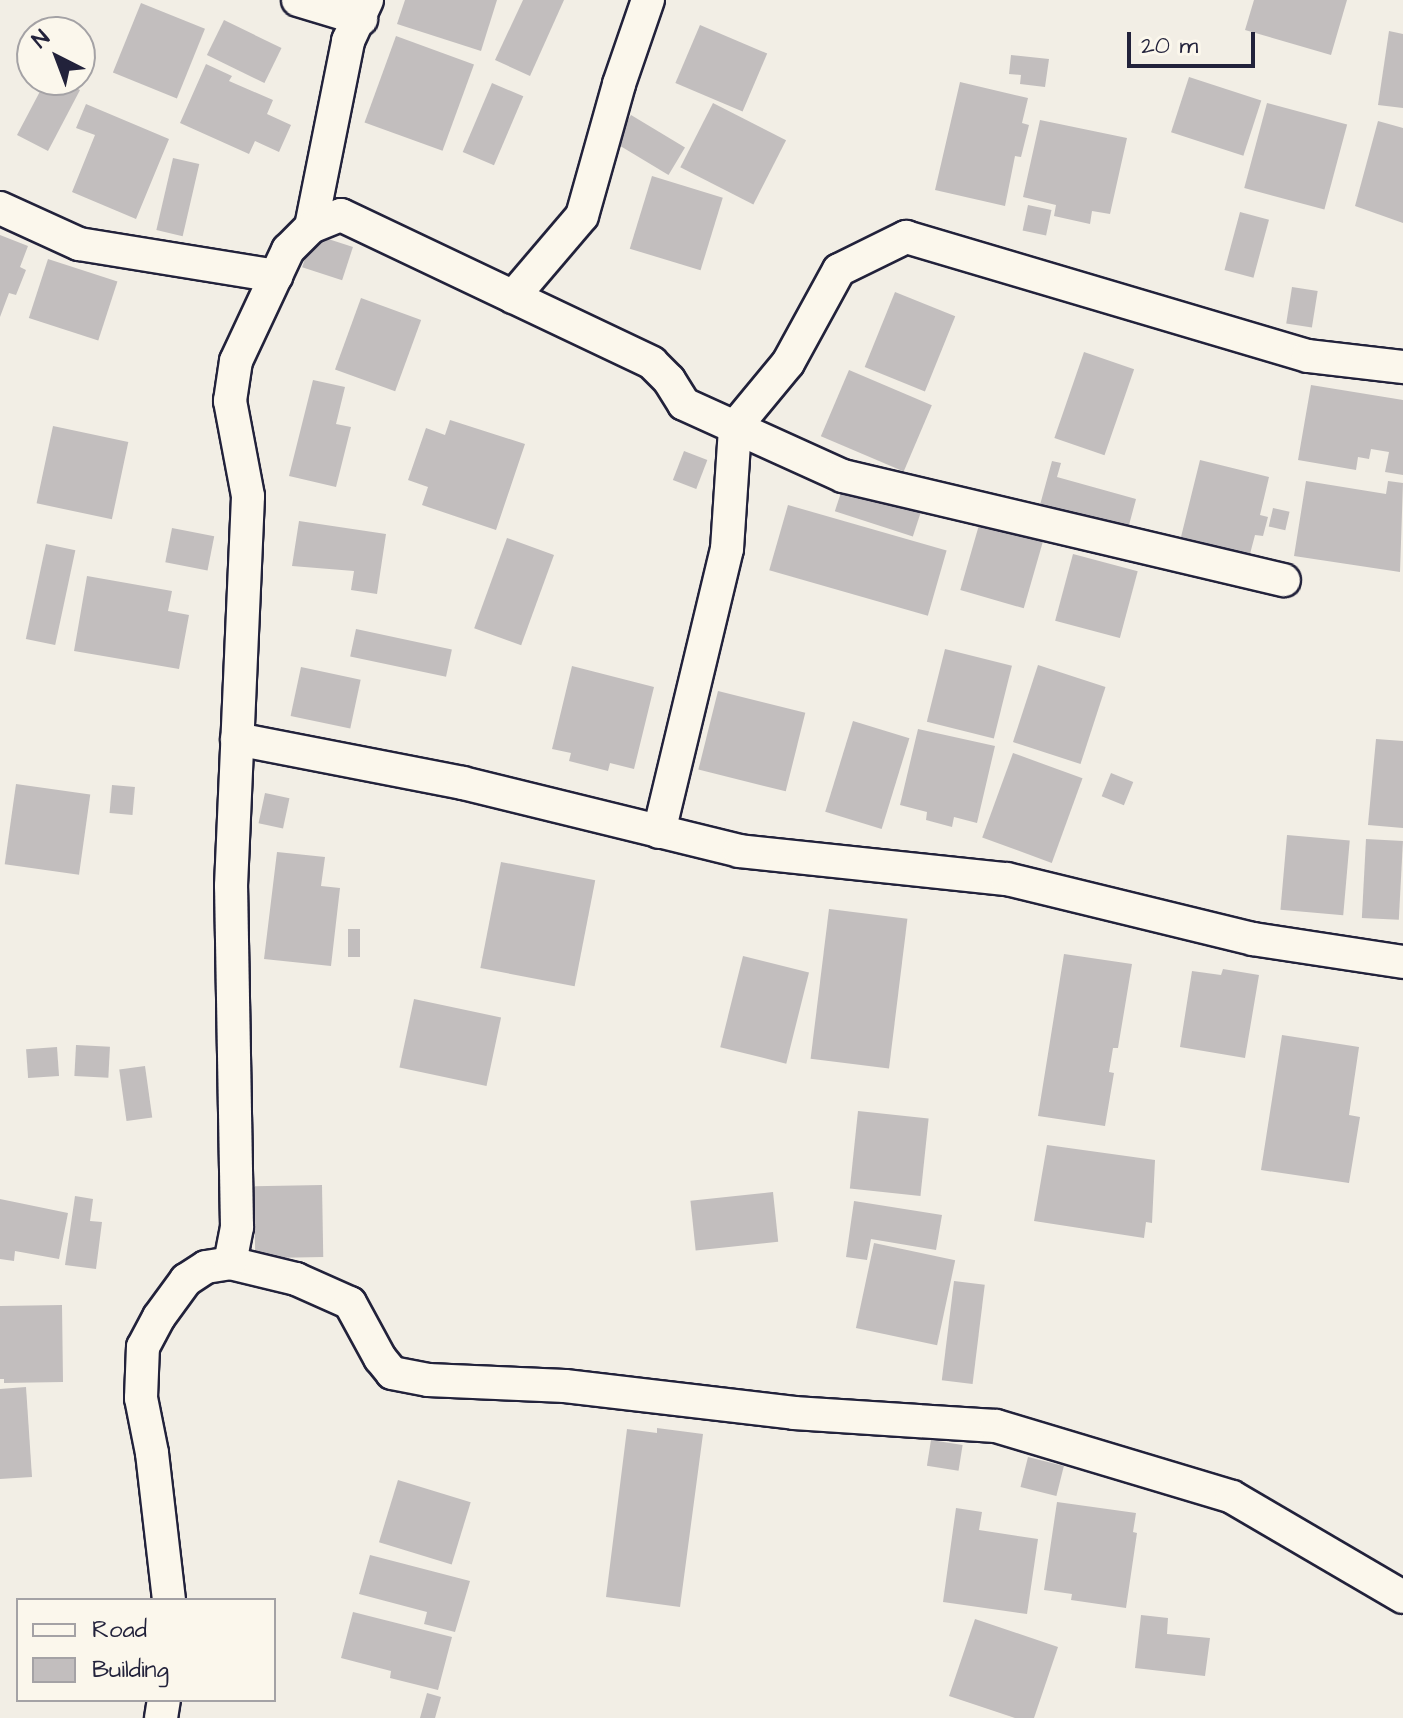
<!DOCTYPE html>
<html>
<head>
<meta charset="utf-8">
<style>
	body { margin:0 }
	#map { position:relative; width:1403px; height:1718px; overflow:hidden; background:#f2eee5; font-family:"Architects Daughter",sans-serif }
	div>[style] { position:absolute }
	.building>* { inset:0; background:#c2bebe; transform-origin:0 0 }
	.roads { filter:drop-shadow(2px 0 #22223b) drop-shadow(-2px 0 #22223b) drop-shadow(0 2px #22223b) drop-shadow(0 -2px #22223b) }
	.minor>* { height:32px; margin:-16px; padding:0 16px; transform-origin:16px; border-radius:16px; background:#fbf7ec }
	span { translate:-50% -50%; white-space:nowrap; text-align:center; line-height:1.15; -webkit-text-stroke:8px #fbf7ec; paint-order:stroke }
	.legend { position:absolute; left:16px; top:1598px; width:260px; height:104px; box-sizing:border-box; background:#fbf7ec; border:2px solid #a4a2a5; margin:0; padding:10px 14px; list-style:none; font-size:24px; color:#22223b }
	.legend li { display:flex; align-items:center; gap:16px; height:40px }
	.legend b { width:40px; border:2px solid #a4a2a5 }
	.north { position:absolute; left:16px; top:16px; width:80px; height:80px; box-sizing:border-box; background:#fbf7ec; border:2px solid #a4a2a5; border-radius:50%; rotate:318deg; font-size:22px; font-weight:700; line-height:32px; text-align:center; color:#22223b }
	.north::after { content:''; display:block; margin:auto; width:28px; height:36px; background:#22223b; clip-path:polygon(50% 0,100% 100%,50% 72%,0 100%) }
	.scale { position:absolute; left:1127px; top:32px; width:128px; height:36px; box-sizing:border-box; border:4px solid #22223b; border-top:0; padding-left:10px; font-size:24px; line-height:28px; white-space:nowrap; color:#22223b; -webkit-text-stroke:6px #fbf7ec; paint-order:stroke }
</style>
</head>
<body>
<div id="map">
	<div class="building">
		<i style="clip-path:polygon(405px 0,497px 0,481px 51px,397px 24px)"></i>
		<i style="clip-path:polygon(523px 0,564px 0,530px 76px,495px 60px)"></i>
		<i style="clip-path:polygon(1254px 0,1347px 0,1331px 55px,1245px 30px)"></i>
		<i style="left:141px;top:3px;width:69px;height:75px;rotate:22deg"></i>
		<i style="left:224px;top:20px;width:64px;height:39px;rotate:26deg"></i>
		<i style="left:700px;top:25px;width:73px;height:63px;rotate:23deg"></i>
		<i style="clip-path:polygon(1389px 31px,1403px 34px,1403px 108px,1378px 105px)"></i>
		<i style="left:396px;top:36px;width:83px;height:92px;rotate:20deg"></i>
		<i style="clip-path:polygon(1011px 55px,1049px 59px,1045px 87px,1020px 84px,1021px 75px,1009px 74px)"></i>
		<i style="clip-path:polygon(206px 64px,232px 76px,229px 81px,273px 100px,267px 114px,291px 125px,279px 152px,255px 141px,249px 154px,180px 123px)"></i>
		<i style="left:1189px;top:77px;width:76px;height:58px;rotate:18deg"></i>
		<i style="clip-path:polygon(46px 80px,61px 80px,80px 90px,48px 151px,17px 135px)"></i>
		<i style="clip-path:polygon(960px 82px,1028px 98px,1022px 123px,1029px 125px,1021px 157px,1015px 156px,1005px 206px,935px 190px)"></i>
		<i style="left:492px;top:83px;width:34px;height:75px;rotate:23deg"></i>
		<i style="left:713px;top:103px;width:82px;height:72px;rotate:27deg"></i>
		<i style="left:1267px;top:103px;width:83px;height:88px;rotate:15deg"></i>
		<i style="clip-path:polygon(86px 104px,169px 139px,136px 219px,72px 192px,95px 135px,76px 128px)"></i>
		<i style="left:631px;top:115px;width:63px;height:32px;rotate:31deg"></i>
		<i style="clip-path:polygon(1040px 120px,1127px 138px,1110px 214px,1092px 211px,1090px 224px,1054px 216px,1056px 205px,1023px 197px)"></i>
		<i style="clip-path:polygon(1378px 121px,1403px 128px,1403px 223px,1355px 206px)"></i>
		<i style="left:173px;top:158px;width:27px;height:74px;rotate:13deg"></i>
		<i style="left:652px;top:176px;width:74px;height:76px;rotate:17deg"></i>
		<i style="left:1028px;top:205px;width:24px;height:26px;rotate:12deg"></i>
		<i style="left:1240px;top:212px;width:30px;height:60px;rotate:15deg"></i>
		<i style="left:313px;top:234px;width:42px;height:35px;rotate:18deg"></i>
		<i style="clip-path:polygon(0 235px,28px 246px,20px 267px,26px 270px,16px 295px,9px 293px,0 317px)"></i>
		<i style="left:48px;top:259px;width:73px;height:62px;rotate:18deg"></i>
		<i style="left:1292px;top:287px;width:26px;height:37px;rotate:9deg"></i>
		<i style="left:895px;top:292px;width:65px;height:81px;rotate:22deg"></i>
		<i style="left:361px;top:298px;width:64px;height:76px;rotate:20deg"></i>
		<i style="left:1084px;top:352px;width:53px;height:91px;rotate:19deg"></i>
		<i style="left:849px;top:370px;width:90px;height:72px;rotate:23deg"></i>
		<i style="clip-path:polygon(313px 380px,345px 387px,336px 424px,351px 427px,336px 487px,289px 476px)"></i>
		<i style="clip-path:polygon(1311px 385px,1403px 400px,1403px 475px,1385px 472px,1389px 452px,1371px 449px,1369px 459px,1358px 457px,1356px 470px,1298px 460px)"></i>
		<i style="clip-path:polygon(450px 420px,525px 444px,496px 530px,422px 505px,428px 487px,408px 480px,426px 428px,445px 435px)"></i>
		<i style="left:53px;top:426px;width:77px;height:79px;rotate:12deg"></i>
		<i style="left:684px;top:451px;width:25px;height:31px;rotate:21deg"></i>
		<i style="clip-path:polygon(1200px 460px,1269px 477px,1260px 515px,1268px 517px,1263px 536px,1255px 535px,1250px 554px,1181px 537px)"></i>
		<i style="clip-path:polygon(1052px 461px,1061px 463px,1057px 477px,1136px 499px,1125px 540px,1037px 516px)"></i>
		<i style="left:846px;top:477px;width:82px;height:36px;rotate:18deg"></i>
		<i style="clip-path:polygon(1306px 481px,1386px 494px,1388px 481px,1403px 483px,1400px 572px,1294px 556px)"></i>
		<i style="left:788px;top:505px;width:165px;height:68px;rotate:16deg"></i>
		<i style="left:1273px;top:508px;width:17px;height:19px;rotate:13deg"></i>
		<i style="left:981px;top:518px;width:66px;height:75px;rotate:16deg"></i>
		<i style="clip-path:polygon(299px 521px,386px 534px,377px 594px,351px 590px,354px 571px,292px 566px)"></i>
		<i style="left:172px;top:528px;width:43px;height:35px;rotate:11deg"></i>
		<i style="left:507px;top:538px;width:50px;height:96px;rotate:20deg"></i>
		<i style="left:46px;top:544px;width:30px;height:97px;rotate:12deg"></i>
		<i style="left:1073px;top:554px;width:67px;height:69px;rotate:15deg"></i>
		<i style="clip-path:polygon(87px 576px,172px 591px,168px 611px,189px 615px,179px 669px,74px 651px)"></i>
		<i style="left:356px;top:629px;width:98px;height:28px;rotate:12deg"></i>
		<i style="left:945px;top:649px;width:69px;height:75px;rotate:14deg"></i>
		<i style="left:1038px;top:665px;width:71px;height:81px;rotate:18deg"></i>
		<i style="clip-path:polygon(572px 666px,654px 687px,634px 769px,610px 763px,608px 771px,569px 761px,571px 753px,552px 749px)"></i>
		<i style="left:301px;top:667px;width:61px;height:50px;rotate:12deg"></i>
		<i style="left:718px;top:691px;width:90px;height:81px;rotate:14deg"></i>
		<i style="left:853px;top:721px;width:59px;height:95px;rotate:17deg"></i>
		<i style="clip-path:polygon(918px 729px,995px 746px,977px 823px,954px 817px,952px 827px,926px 820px,927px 812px,900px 805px)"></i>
		<i style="clip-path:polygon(1376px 739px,1403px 741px,1403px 828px,1368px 825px)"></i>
		<i style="left:1013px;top:753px;width:74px;height:90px;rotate:20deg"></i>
		<i style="left:1111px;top:773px;width:24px;height:25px;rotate:22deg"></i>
		<i style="left:16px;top:784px;width:75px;height:81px;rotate:8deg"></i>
		<i style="left:112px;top:785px;width:23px;height:28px;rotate:5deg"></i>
		<i style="left:265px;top:793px;width:25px;height:31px;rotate:12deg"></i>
		<i style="left:1287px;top:835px;width:63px;height:75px;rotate:5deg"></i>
		<i style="left:1366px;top:839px;width:37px;height:79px;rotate:3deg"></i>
		<i style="clip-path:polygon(277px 852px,325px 857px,321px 886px,340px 888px,331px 966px,264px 959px)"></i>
		<i style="left:501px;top:862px;width:96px;height:108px;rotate:11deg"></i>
		<i style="left:829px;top:909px;width:79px;height:151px;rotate:7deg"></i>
		<i style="left:348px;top:929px;width:12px;height:28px"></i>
		<i style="clip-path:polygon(1064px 954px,1132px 964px,1118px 1048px,1113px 1048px,1109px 1072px,1114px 1073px,1105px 1126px,1038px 1116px)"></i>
		<i style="left:743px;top:956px;width:68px;height:94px;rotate:14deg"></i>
		<i style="clip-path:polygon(1223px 969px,1259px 975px,1245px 1058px,1180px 1047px,1192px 971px,1221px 975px)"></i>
		<i style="left:414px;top:999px;width:89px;height:70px;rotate:12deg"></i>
		<i style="clip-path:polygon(1282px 1035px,1359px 1047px,1349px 1115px,1360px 1117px,1349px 1183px,1261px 1170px)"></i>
		<i style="left:76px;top:1045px;width:34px;height:31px;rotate:3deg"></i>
		<i style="left:57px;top:1047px;width:29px;height:31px;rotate:86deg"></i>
		<i style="left:145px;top:1066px;width:52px;height:26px;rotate:82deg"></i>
		<i style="left:858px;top:1111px;width:71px;height:78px;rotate:6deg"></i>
		<i style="clip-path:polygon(1047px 1145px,1155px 1160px,1152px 1223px,1146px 1222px,1144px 1238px,1034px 1221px)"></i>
		<i style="left:322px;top:1185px;width:72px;height:68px;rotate:89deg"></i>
		<i style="left:773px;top:1192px;width:50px;height:83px;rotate:84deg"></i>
		<i style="clip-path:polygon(75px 1196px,93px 1199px,90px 1221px,102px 1222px,96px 1269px,65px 1265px)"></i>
		<i style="clip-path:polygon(0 1199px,68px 1213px,59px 1259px,15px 1251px,14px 1261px,0 1259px)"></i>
		<i style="clip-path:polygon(854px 1201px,942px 1215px,936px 1250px,871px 1239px,867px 1260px,846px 1257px)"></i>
		<i style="left:874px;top:1243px;width:83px;height:87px;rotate:12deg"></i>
		<i style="left:954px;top:1281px;width:31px;height:100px;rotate:7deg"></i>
		<i style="clip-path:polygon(62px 1305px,63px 1382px,4px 1383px,4px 1379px,0 1379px,0 1306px)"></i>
		<i style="clip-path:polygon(26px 1387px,32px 1477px,0 1479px,0 1389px)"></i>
		<i style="clip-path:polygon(657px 1428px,703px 1434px,680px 1607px,606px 1597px,627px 1429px,657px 1433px)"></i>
		<i style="left:931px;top:1440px;width:32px;height:26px;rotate:9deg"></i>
		<i style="left:1028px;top:1457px;width:37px;height:31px;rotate:14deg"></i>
		<i style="left:398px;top:1480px;width:76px;height:65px;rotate:17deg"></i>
		<i style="clip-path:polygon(1057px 1502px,1136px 1513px,1133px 1532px,1137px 1533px,1126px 1608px,1071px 1600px,1072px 1594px,1044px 1590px)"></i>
		<i style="clip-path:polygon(956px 1508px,982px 1512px,979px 1530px,1038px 1539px,1027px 1614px,943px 1602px)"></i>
		<i style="clip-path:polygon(370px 1555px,470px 1581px,455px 1632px,424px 1624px,427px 1612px,359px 1594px)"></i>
		<i style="clip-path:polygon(353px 1612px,452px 1637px,438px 1690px,390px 1678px,391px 1671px,341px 1658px)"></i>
		<i style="clip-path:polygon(1141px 1615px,1168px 1618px,1167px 1634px,1210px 1638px,1205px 1676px,1135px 1668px)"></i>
		<i style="clip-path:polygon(975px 1619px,1058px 1647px,1034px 1718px,1015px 1718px,949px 1696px)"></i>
		<i style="clip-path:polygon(427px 1693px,441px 1697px,435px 1718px,420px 1718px)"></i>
	</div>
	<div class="roads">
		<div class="minor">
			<i style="left:298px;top:0;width:66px;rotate:16.8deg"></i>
			<i style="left:0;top:208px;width:87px;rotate:24.5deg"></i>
			<i style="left:79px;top:244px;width:200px;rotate:9.2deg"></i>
			<i style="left:311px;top:227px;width:190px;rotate:-78.7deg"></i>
			<i style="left:348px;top:41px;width:45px;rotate:-65.1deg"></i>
			<i style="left:513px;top:297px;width:106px;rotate:-49.6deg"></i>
			<i style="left:582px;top:216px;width:137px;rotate:-74.3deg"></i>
			<i style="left:619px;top:84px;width:89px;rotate:-71deg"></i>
			<i style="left:237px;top:739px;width:230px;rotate:11deg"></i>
			<i style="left:463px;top:783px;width:284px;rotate:13.8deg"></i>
			<i style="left:739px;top:851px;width:269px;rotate:6deg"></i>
			<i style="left:1007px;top:879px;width:253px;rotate:13.7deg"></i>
			<i style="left:1253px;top:939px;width:152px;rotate:8.7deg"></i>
			<i style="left:659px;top:832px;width:291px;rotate:-76.5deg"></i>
			<i style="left:727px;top:549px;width:122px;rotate:-86.2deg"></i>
			<i style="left:735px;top:427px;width:83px;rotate:-50.4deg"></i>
			<i style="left:788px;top:363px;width:106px;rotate:-61.3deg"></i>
			<i style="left:839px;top:270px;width:75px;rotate:-26.2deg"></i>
			<i style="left:906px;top:237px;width:419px;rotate:16.5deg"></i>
			<i style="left:1308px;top:356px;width:96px;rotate:6.6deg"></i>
			<i style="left:230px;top:1263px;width:68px;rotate:13.6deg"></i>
			<i style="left:296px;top:1279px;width:59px;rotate:24deg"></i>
			<i style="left:350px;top:1303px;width:63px;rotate:61.4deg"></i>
			<i style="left:380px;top:1358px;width:19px;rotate:51deg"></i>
			<i style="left:392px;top:1373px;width:37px;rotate:11deg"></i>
			<i style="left:428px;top:1380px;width:137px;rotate:2.5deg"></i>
			<i style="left:565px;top:1386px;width:231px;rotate:6.7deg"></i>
			<i style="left:794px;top:1413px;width:202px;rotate:3.7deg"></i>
			<i style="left:996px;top:1426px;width:246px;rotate:16.7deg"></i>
			<i style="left:1232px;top:1497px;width:198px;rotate:30.3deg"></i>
			<i style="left:169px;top:1600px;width:148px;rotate:-96.6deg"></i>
			<i style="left:152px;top:1453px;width:56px;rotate:-101.3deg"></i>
			<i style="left:141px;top:1398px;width:51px;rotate:-87.8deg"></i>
			<i style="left:143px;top:1347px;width:34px;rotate:-62deg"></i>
			<i style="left:159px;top:1317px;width:46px;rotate:-53.9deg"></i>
			<i style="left:186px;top:1280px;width:24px;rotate:-33deg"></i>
			<i style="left:206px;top:1267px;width:24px;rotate:-9deg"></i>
			<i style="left:230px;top:1263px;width:37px;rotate:-79deg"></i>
			<i style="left:237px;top:1227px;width:341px;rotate:-91deg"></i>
			<i style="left:231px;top:886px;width:390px;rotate:-87.5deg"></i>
			<i style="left:248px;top:496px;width:97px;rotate:-100.7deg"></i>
			<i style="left:230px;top:401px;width:40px;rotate:-81.5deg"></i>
			<i style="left:236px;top:361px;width:123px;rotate:-64.9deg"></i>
			<i style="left:288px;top:250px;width:33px;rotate:-45deg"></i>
			<i style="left:311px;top:227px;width:32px;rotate:-22deg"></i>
			<i style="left:341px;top:215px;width:344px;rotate:25.4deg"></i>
			<i style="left:652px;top:363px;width:24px;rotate:45deg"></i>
			<i style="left:669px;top:380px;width:28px;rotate:58deg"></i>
			<i style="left:684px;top:404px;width:175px;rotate:24.4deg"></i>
			<i style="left:843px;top:476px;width:453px;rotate:13.3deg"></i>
			<i style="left:161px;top:1718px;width:18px;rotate:-81deg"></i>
		</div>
	</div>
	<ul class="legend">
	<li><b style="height:10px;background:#fbf7ec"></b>Road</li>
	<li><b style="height:22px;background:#c2bebe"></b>Building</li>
	</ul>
	<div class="north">N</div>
	<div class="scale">20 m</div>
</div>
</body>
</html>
